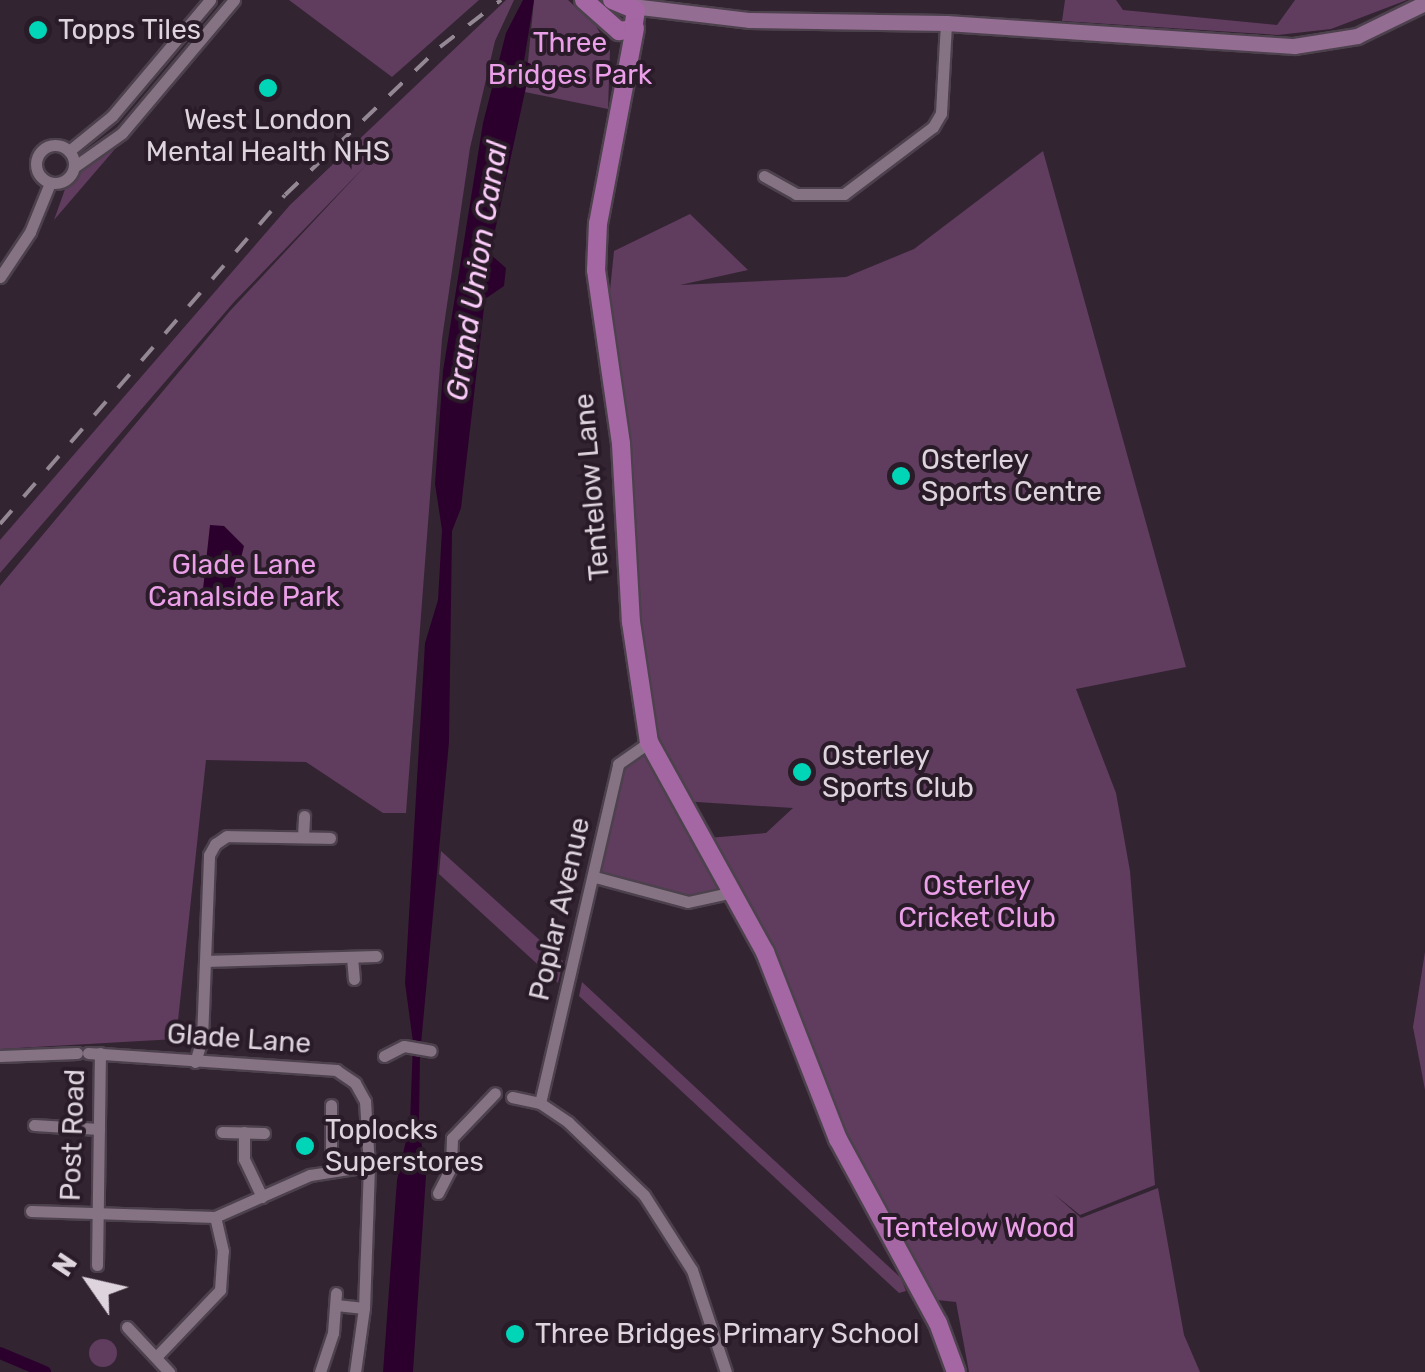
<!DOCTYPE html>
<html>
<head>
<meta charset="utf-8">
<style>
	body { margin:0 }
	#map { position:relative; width:1425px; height:1372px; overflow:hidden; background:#332432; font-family:Rubik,sans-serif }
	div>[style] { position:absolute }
	.green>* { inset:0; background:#603c5f }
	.round { border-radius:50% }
	.water>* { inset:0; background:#2c002d }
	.canal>* { height:12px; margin:-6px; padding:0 6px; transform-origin:6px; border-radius:6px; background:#2c002d }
	.roads { filter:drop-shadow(2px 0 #4d414d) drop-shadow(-2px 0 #4d414d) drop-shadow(0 2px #4d414d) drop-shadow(0 -2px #4d414d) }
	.street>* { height:11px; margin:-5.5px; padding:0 5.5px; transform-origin:5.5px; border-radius:5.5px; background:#857384 }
	.street>.ring { margin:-5.5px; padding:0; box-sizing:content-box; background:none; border:11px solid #857384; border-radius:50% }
	.secondary>* { height:15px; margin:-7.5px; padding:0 7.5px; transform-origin:7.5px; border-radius:7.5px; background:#946d93 }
	.primary>* { height:18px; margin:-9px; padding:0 9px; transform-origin:9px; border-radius:9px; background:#a467a3 }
	.rail>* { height:4px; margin-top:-2px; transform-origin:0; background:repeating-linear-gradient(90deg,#948894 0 18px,transparent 0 36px) }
	.dots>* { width:28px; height:28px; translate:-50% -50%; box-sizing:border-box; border:5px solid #291b28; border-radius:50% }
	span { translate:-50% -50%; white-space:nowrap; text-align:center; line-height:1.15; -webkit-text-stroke:8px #291b28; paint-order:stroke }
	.poi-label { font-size:28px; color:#ded4de }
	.left { translate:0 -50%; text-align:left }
	.park-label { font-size:28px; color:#eb9fe9 }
	.street-label { font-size:28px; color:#ded4de }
	.water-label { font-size:30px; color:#fbccf9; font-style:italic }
	.north { position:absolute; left:40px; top:1232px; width:100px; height:100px; -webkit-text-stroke:8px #291b28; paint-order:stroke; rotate:304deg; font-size:28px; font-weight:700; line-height:40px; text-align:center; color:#ded4de }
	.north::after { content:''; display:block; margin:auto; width:35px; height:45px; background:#ded4de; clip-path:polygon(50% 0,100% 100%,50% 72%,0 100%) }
</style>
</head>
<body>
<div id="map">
	<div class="green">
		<i style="clip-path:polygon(289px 0,479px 0,392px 77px)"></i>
		<i style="clip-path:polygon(506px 0,514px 0,495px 41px,470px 148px,442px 339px,406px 813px,383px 813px,306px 762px,206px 760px,176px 1039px,0 1049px,0 586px,229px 312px,368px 163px,234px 302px,0 573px,0 540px,290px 205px)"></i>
		<i style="clip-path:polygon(534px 0,568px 0,596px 26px,610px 51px,608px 109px,525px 92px)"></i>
		<i style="clip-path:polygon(1065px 0,1116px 0,1123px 10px,1277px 25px,1295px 0,1407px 0,1331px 29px,1278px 35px,1062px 21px)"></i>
		<i style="clip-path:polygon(115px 149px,54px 220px,69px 178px)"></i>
		<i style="clip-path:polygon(1043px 151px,1186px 667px,1076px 689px,1116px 793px,1130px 871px,1155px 1185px,1080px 1215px,1054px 1194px,1081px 1218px,1158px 1188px,1184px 1335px,1200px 1372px,969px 1372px,956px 1302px,927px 1299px,883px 1220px,770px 945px,708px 838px,766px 833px,793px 808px,681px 801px,661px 768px,640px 630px,608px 310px,614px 251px,690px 214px,748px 270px,680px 285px,846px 277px,914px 249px)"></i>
		<i style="clip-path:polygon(649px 742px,734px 892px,705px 903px,595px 877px,618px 764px)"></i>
		<i style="clip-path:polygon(441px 851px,563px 961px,558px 983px,439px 874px)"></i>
		<i style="clip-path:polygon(1425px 952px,1425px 1090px,1413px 1027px)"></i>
		<i style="clip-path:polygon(582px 982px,901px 1278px,906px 1291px,899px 1293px,579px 996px)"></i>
		<i class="round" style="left:89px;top:1339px;width:28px;height:28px"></i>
	</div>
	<div class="water">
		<i style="clip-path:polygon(523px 0,534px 0,524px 61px,531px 64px,490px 254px,506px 268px,504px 286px,485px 299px,461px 508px,452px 531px,449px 742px,420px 1055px,419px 1124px,426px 1176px,413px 1372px,383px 1372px,397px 1180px,410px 1123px,413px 1042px,405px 983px,425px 643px,438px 600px,442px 530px,435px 484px,443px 371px,483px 123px,506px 33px)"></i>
		<i style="clip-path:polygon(210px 525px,224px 526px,244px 546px,230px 602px,218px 610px,203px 589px)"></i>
	</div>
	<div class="canal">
		<i style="left:0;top:1353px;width:49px;rotate:22.9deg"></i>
	</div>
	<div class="roads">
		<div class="street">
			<i class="ring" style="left:36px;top:145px;width:27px;height:27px"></i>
			<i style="left:69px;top:151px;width:55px;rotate:-39.1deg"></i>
			<i style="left:112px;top:116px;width:152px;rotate:-49.8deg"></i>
			<i style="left:74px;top:167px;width:59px;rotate:-35.3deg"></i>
			<i style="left:122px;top:133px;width:174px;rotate:-49.9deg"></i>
			<i style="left:764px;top:176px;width:37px;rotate:29deg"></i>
			<i style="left:796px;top:194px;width:48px"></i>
			<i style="left:844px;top:194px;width:111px;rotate:-37deg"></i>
			<i style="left:933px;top:127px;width:16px;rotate:-60deg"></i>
			<i style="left:941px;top:113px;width:90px;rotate:-86.8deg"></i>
			<i style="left:0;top:277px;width:54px;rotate:-56.3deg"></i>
			<i style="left:30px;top:232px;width:53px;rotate:-67.8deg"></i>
			<i style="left:303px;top:837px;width:21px;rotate:-87deg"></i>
			<i style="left:595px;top:877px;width:96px;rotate:15deg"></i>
			<i style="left:688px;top:902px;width:47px;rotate:-12.3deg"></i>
			<i style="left:352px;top:957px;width:22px;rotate:85deg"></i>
			<i style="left:205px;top:961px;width:171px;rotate:-1.7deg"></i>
			<i style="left:88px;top:1053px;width:249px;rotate:3.9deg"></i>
			<i style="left:336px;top:1070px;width:23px;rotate:34deg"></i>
			<i style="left:355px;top:1083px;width:21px;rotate:61deg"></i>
			<i style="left:365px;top:1101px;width:65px;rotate:86.5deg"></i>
			<i style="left:369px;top:1166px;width:142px;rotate:92deg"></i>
			<i style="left:364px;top:1308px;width:65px;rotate:98deg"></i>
			<i style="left:0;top:1056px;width:77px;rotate:-2.2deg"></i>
			<i style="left:384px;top:1056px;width:22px;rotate:-27deg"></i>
			<i style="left:404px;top:1046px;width:27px;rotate:10deg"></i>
			<i style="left:195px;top:1062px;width:24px;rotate:-73deg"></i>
			<i style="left:202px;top:1039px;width:184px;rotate:-87.8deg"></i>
			<i style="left:209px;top:855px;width:13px;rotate:-61deg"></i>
			<i style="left:215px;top:844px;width:14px;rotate:-34deg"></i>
			<i style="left:227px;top:836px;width:103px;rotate:1.1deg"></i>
			<i style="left:512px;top:1097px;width:29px;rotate:12deg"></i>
			<i style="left:540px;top:1103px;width:34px;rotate:34deg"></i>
			<i style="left:568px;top:1122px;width:105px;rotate:43.8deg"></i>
			<i style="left:644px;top:1195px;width:89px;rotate:57.4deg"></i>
			<i style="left:692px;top:1270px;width:108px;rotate:71.6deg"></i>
			<i style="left:540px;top:1103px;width:348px;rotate:-77deg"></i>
			<i style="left:618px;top:764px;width:38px;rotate:-35deg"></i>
			<i style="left:34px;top:1125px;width:65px;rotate:3.5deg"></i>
			<i style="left:222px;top:1132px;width:42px;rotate:1.4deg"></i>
			<i style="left:244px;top:1132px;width:27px;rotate:90deg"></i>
			<i style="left:244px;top:1159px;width:42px;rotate:64.7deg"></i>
			<i style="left:331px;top:1169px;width:64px;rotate:-90deg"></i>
			<i style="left:438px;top:1193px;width:29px;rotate:-63deg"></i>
			<i style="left:451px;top:1167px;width:29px;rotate:-88deg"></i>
			<i style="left:452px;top:1138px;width:62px;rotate:-46.3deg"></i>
			<i style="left:31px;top:1211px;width:184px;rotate:1.9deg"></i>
			<i style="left:215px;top:1217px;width:104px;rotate:-23.9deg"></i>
			<i style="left:310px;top:1175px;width:60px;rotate:-8.7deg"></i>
			<i style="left:97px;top:1265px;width:212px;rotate:-89.2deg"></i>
			<i style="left:336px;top:1305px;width:28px;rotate:6deg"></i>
			<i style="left:127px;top:1327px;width:62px;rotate:47deg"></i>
			<i style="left:156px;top:1357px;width:93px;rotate:-46.3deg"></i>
			<i style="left:220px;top:1290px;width:39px;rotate:-86deg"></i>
			<i style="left:223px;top:1251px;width:35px;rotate:-103deg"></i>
			<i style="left:320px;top:1372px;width:41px;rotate:-71.6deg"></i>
			<i style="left:333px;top:1333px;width:40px;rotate:-85.7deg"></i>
		</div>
		<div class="secondary">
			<i style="left:632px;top:6px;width:119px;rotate:6.8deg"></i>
			<i style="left:750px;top:20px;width:196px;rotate:0.9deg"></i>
			<i style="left:946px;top:23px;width:349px;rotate:3.8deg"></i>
			<i style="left:1294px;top:46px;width:64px;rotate:-9deg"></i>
			<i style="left:1357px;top:36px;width:76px;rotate:-25.9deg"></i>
		</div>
		<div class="primary">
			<i style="left:584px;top:0;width:47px;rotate:41.5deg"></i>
			<i style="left:619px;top:31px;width:14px;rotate:-8deg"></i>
			<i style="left:633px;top:29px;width:19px;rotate:-81deg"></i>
			<i style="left:636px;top:10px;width:26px;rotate:-157deg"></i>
			<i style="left:635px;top:28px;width:198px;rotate:100.7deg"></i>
			<i style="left:598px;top:223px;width:47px;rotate:92.4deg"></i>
			<i style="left:596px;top:270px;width:176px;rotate:81.8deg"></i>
			<i style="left:621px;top:444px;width:178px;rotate:86.8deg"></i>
			<i style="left:631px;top:622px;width:121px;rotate:81.5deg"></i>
			<i style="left:649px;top:742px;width:240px;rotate:61.1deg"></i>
			<i style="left:765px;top:952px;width:201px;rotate:68.7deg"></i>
			<i style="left:838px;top:1139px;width:209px;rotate:61.5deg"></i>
			<i style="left:938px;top:1323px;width:52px;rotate:69.8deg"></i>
		</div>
	</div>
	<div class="rail">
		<i style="left:0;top:524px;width:435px;rotate:-49.1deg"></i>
		<i style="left:285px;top:195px;width:214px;rotate:-43.7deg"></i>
		<i style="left:440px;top:47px;width:77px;rotate:-37.6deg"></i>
	</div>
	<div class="dots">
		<i style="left:38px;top:30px;background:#00d5b7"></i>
		<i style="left:268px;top:88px;background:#00d5b7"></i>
		<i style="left:901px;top:476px;background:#00d5b7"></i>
		<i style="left:802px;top:772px;background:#00d5b7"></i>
		<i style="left:305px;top:1146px;background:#00d5b7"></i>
		<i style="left:515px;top:1334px;background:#00d5b7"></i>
	</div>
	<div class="poi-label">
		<span class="left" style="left:58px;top:30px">Topps Tiles</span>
		<span style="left:268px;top:136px">West London<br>Mental Health NHS</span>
		<span class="left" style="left:921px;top:476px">Osterley<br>Sports Centre</span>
		<span class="left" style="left:822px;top:772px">Osterley<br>Sports Club</span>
		<span class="left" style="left:325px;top:1146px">Toplocks<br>Superstores</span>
		<span class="left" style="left:535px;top:1334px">Three Bridges Primary School</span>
	</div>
	<div class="park-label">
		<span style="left:570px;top:59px">Three<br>Bridges Park</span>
		<span style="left:244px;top:581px">Glade Lane<br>Canalside Park</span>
		<span style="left:977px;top:902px">Osterley<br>Cricket Club</span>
		<span style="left:978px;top:1228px">Tentelow Wood</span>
	</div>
	<div class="street-label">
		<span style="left:592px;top:487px;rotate:-95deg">Tentelow Lane</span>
		<span style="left:560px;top:909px;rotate:-77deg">Poplar Avenue</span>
		<span style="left:239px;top:1039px;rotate:4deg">Glade Lane</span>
		<span style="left:73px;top:1135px;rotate:-88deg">Post Road</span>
	</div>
	<div class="water-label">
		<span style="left:477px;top:271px;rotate:-81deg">Grand Union Canal</span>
	</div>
	<div class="north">N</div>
</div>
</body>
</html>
